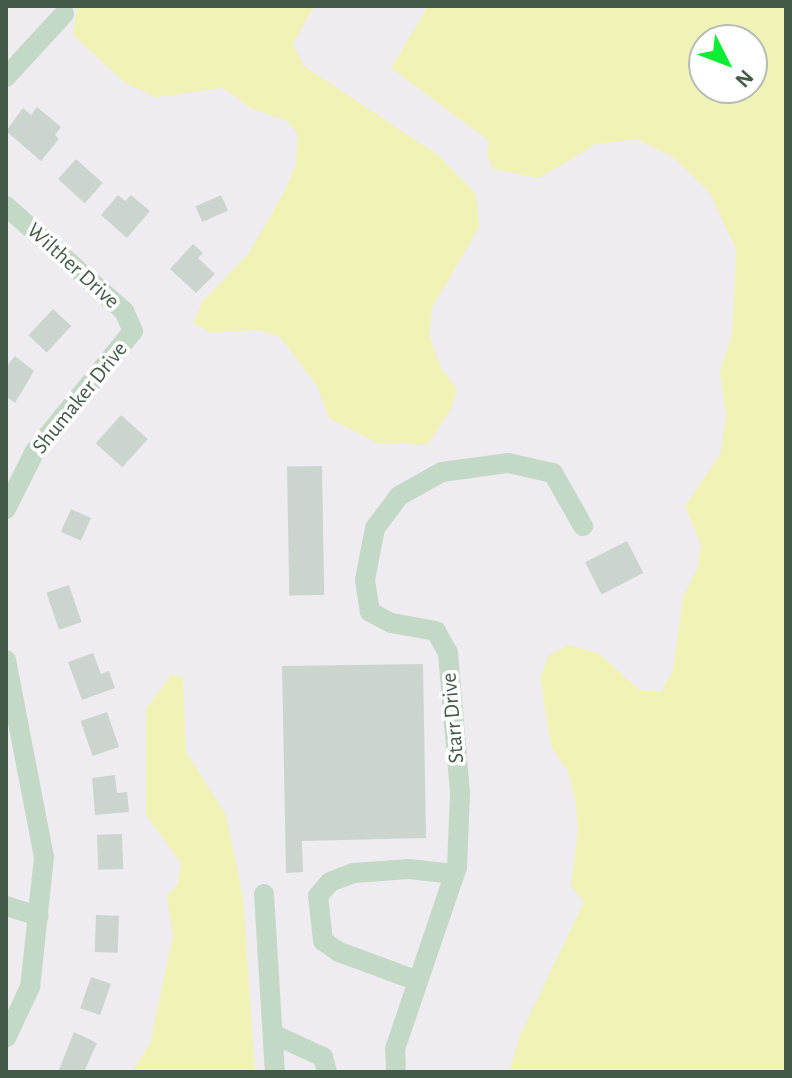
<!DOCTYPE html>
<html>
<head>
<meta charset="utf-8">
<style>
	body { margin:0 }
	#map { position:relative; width:792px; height:1078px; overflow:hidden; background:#eeecf0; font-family:"Alegreya Sans",sans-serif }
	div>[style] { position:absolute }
	.green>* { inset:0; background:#f1f2b5 }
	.building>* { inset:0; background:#cbd5ce; transform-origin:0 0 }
	.minor>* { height:20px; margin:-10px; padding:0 10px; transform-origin:10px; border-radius:10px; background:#c4d8c6 }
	span { translate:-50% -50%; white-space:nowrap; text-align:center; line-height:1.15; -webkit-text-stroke:7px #fff; paint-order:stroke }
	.street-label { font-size:22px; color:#435b46 }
	.frame { position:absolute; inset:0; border:8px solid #435b46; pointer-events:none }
	.north { position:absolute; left:688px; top:24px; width:80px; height:80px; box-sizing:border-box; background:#fff; border:2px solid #b4bdb5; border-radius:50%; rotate:132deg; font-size:22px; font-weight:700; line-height:32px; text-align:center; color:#435b46 }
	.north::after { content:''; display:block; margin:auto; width:28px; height:36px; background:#0aec35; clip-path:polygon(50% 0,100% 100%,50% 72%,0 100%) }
</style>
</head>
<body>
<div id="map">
	<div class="green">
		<i style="clip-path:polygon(72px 6px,314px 6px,293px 44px,304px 66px,438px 155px,476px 194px,479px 227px,432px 308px,429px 335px,441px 368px,457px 389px,451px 410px,427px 445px,377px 443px,329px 418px,317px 386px,280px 337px,257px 330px,211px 333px,193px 323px,202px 302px,249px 253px,284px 192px,296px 164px,298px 134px,286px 120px,252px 109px,223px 88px,156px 97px,124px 82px,73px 35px,77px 10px)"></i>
		<i style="clip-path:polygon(evenodd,428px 6px,786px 6px,786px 1072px,509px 1072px,520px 1035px,584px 902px,571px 886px,578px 828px,575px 800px,568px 772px,551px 746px,540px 677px,549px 655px,568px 645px,598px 653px,642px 692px,661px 692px,673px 670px,683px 597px,698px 567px,701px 545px,685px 506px,721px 453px,726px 414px,720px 371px,732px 334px,736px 249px,709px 192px,673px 157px,637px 139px,596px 144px,539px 178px,494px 169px,487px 157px,489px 141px,391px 68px,428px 6px,704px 40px,752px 40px,752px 88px,704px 88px,704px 40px)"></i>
		<i style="clip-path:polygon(171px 675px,183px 677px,186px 752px,226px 815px,243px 897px,255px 1072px,132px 1072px,150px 1043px,173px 935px,167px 896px,178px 884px,181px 863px,146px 815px,146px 709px)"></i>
	</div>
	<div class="building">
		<i style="clip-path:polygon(37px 107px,61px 127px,55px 135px,59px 139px,41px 161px,6px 131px,23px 108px,31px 115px)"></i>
		<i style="left:76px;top:159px;width:36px;height:27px;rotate:42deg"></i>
		<i style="clip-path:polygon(118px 195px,125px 201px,131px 195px,150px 211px,127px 238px,101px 215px)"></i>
		<i style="left:221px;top:195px;width:17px;height:28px;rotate:66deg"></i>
		<i style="clip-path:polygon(193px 244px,203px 253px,198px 258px,215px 274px,196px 293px,170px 269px)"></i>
		<i style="left:53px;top:309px;width:25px;height:36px;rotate:43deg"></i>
		<i style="clip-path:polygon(15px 356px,34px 371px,15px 403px,6px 396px,6px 367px)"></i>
		<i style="left:121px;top:415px;width:36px;height:38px;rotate:42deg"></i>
		<i style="left:322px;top:466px;width:129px;height:35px;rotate:89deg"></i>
		<i style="left:71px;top:509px;width:22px;height:25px;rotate:24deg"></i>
		<i style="left:627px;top:541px;width:36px;height:47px;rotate:63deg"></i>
		<i style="left:69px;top:585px;width:39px;height:24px;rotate:71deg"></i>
		<i style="clip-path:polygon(93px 653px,101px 674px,109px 671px,115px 688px,82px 700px,68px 662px)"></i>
		<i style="clip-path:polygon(423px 664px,426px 838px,302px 841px,303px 872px,286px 873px,282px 666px)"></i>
		<i style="left:107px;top:712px;width:37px;height:28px;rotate:71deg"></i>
		<i style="clip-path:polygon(115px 775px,117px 793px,127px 792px,129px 812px,95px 815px,92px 778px)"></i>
		<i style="left:122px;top:834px;width:35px;height:25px;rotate:88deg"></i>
		<i style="left:96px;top:915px;width:23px;height:37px;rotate:2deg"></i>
		<i style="left:91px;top:977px;width:21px;height:33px;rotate:19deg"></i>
		<i style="clip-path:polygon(74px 1032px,97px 1043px,84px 1072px,58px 1072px)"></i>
	</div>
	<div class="minor">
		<i style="left:6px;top:77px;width:86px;rotate:-47.4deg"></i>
		<i style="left:6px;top:206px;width:158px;rotate:41.7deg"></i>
		<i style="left:124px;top:311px;width:22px;rotate:66deg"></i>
		<i style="left:133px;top:331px;width:155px;rotate:129.2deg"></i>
		<i style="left:35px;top:451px;width:65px;rotate:116.6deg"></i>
		<i style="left:6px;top:660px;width:201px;rotate:79.1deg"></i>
		<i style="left:44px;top:857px;width:131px;rotate:96.1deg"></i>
		<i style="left:30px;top:987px;width:56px;rotate:115.2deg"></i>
		<i style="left:264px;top:894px;width:178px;rotate:86.5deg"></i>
		<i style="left:6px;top:906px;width:34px;rotate:17deg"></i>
		<i style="left:418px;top:981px;width:84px;rotate:-159.8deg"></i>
		<i style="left:339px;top:952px;width:19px;rotate:-145deg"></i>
		<i style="left:323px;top:941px;width:45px;rotate:-96.3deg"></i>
		<i style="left:318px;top:896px;width:18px;rotate:-49deg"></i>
		<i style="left:330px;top:882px;width:26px;rotate:-21deg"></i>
		<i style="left:354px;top:873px;width:55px;rotate:-4.2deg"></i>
		<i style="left:409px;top:869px;width:46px;rotate:6.2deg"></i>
		<i style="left:273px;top:1034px;width:55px;rotate:24.7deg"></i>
		<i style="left:323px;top:1057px;width:16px;rotate:75deg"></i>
		<i style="left:396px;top:1072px;width:23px;rotate:-92deg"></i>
		<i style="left:395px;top:1049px;width:192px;rotate:-71.2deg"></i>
		<i style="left:457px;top:867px;width:74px;rotate:-87.7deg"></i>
		<i style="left:460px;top:793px;width:141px;rotate:-94.9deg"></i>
		<i style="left:448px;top:653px;width:25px;rotate:-119deg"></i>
		<i style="left:436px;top:631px;width:46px;rotate:-169.9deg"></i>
		<i style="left:391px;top:623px;width:24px;rotate:-152deg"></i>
		<i style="left:370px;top:612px;width:32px;rotate:-99deg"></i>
		<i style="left:365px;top:580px;width:53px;rotate:-79.1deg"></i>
		<i style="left:375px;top:528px;width:40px;rotate:-53deg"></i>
		<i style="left:399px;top:496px;width:49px;rotate:-29.2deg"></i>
		<i style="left:442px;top:472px;width:67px;rotate:-7.8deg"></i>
		<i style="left:508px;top:463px;width:46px;rotate:12.5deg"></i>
		<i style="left:553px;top:473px;width:61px;rotate:60.5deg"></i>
	</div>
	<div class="street-label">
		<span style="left:73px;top:266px;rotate:42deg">Wilther Drive</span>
		<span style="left:80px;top:398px;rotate:-51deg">Shumaker Drive</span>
		<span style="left:453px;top:718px;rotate:-95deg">Starr Drive</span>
	</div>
	<div class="frame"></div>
	<div class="north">N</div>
</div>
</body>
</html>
